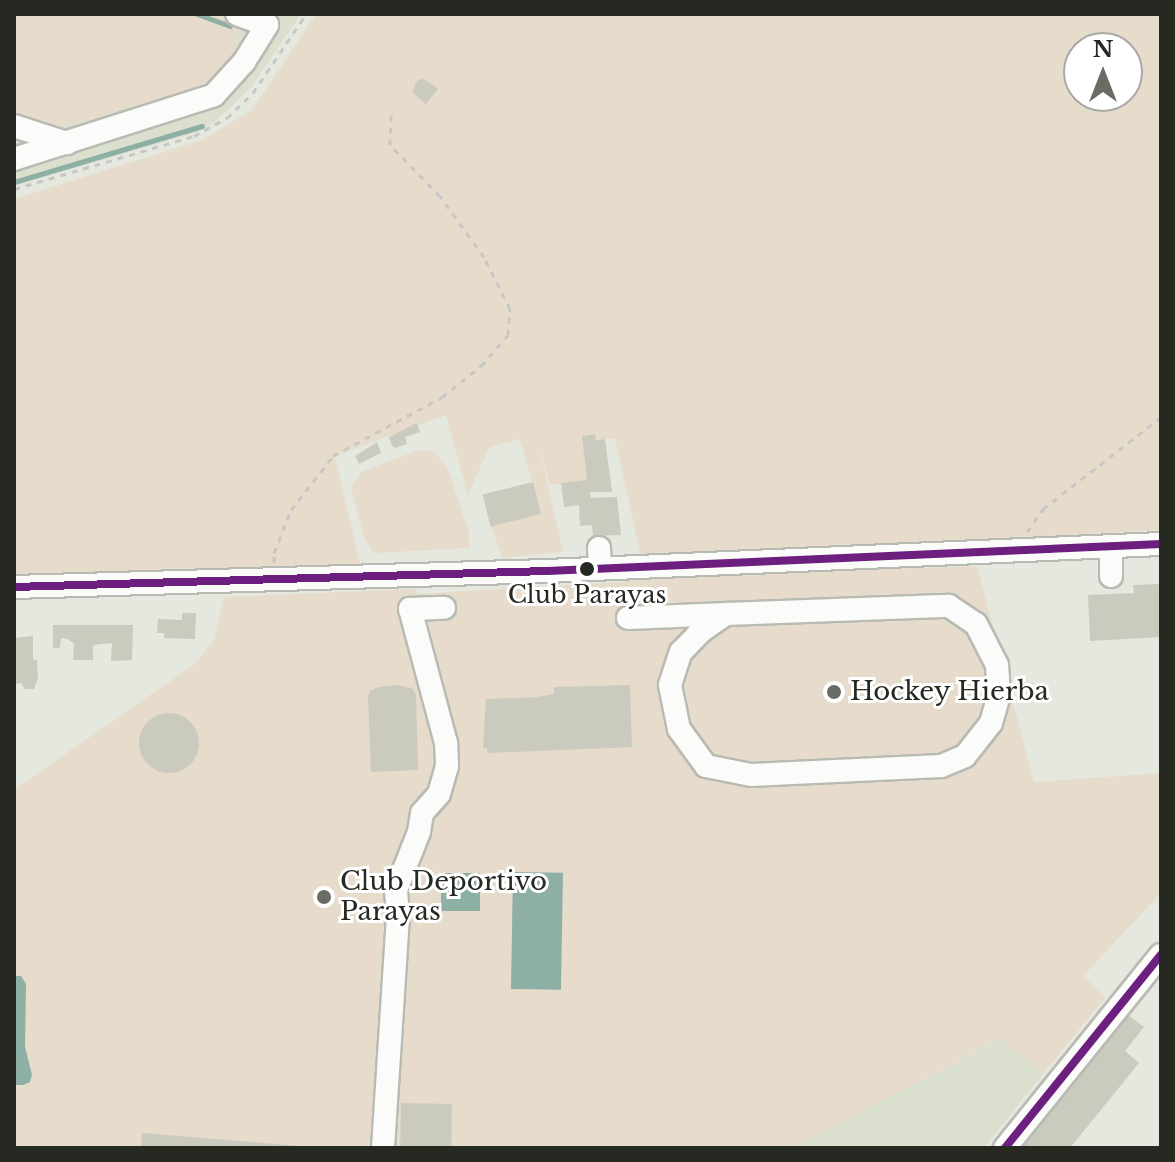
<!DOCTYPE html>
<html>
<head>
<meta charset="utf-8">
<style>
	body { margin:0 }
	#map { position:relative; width:1175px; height:1162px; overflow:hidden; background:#e5e8de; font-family:"Libre Baskerville",serif }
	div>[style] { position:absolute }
	.built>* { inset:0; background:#dbe0ce }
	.green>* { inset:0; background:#e7dbcb }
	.water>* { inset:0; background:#8eafa4; transform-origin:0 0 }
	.stream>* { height:5px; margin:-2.5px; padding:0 2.5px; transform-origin:2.5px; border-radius:2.5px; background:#8eafa4 }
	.building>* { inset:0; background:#cbcabe; transform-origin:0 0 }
	.round { border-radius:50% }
	.path>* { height:3px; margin-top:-1.5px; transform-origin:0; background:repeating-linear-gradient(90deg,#c7c8c5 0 6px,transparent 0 12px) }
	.roads { filter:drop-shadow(2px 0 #b8bbb3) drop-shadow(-2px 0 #b8bbb3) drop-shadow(0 2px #b8bbb3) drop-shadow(0 -2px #b8bbb3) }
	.minor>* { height:22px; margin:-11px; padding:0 11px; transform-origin:11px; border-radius:11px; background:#fbfcfa }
	.bus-1>* { height:8px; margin:-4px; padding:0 4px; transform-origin:4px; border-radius:4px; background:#6d1f80 }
	.dots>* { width:22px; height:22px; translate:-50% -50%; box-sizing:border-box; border:4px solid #fff; border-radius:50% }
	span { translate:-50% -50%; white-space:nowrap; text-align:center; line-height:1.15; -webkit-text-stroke:6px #fff; paint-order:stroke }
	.bus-label { font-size:24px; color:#262822 }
	.poi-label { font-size:26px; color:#262822 }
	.left { translate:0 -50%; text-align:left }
	.frame { position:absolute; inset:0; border:16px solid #262822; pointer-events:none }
	.north { position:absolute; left:1063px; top:32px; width:80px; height:80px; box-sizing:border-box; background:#fff; border:2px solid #a8a9a7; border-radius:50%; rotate:0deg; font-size:22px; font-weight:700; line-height:32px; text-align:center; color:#262822 }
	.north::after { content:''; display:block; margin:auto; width:28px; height:36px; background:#696b64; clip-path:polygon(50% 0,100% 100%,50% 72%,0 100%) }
</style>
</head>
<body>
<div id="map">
	<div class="built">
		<i style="clip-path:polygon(14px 14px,301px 14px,252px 86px,215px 122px,198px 132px,14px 186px)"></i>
		<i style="clip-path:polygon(1003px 1038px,1043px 1074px,984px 1148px,790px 1148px)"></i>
	</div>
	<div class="green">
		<i style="clip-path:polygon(14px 14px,215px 14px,232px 20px,237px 32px,236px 52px,220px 74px,205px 84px,76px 124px,45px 127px,14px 116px)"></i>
		<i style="clip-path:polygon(evenodd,316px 14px,1161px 14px,1161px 530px,641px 557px,615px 438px,596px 440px,595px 434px,583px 436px,587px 480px,550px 485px,539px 446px,563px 552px,502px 558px,491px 526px,541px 513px,520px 439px,489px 447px,468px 496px,446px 415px,335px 456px,360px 565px,14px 574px,14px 199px,202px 140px,252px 110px,316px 14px,1079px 48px,1127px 48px,1127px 96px,1079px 96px,1079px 48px)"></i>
		<i style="clip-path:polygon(416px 451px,433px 451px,447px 466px,469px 533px,469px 548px,374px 553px,364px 537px,351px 488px,361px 472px)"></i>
		<i style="clip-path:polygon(977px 566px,1034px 782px,1161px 773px,1161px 893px,1083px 976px,1105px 998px,1043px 1074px,1002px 1038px,790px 1148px,14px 1148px,14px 790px,196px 663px,214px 640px,224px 597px,416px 589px,417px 594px,623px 582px,625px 578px)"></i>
	</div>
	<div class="water">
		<i style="left:513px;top:872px;width:50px;height:117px;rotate:1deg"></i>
		<i style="left:441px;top:873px;width:39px;height:38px"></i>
		<i style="clip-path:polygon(14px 976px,21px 976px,26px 984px,25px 1047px,32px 1075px,30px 1082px,23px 1085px,14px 1085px)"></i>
	</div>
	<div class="stream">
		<i style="left:197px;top:14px;width:35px;rotate:20deg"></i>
		<i style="left:14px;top:182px;width:196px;rotate:-16.6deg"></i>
	</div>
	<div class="building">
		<i style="clip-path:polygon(423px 78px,438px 89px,426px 104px,412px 92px,417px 81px)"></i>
		<i style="clip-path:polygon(417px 423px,420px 432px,405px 437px,407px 444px,395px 448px,392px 445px,389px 437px)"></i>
		<i style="clip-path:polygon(595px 434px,596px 440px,605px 439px,612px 492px,590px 492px,591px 498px,617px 497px,621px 535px,593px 536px,592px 525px,580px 526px,579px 505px,564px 507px,561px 483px,587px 480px,582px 436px)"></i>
		<i style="clip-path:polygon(377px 442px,381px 453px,359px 464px,355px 456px)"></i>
		<i style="left:533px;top:482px;width:33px;height:52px;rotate:76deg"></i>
		<i style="clip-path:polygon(1159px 584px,1161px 637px,1090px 641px,1088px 595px,1134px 593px,1133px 585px)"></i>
		<i style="clip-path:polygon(182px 613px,196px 613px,195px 639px,164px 638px,164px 633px,157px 633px,158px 619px,182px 620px)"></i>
		<i style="clip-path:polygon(53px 625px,133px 625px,132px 660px,111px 661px,112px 643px,93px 645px,93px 660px,73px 660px,74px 644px,68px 639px,61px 638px,60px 648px,53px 648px)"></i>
		<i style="clip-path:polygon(33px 636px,33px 660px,37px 660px,38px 678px,34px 689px,25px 689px,21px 683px,14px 684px,14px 638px)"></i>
		<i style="clip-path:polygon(397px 685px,413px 689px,416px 695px,418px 770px,371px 772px,368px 697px,370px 691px,379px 687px)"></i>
		<i style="clip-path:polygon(630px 685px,632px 747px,488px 753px,487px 748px,483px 748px,486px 699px,537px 697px,554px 694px,554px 687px)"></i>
		<i class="round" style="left:139px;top:713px;width:60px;height:60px"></i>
		<i style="clip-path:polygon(1128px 1015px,1144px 1027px,1125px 1051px,1139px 1063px,1070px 1148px,1021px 1148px)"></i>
		<i style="left:401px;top:1103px;width:51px;height:45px;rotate:1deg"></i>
		<i style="clip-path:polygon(142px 1133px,300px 1146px,300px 1148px,141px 1148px)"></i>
	</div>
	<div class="path">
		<i style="left:14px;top:189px;width:188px;rotate:-16.4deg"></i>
		<i style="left:194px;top:136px;width:38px;rotate:-29deg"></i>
		<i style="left:227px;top:118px;width:36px;rotate:-44deg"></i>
		<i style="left:253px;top:93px;width:95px;rotate:-56.1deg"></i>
		<i style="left:1027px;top:532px;width:28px;rotate:-55deg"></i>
		<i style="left:1043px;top:509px;width:150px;rotate:-37.9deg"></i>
		<i style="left:274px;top:563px;width:10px;rotate:-90deg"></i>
		<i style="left:274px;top:553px;width:46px;rotate:-68.4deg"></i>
		<i style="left:291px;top:510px;width:68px;rotate:-52.1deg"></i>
		<i style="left:333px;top:456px;width:124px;rotate:-28.4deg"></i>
		<i style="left:442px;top:397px;width:50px;rotate:-38.5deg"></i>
		<i style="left:481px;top:366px;width:41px;rotate:-48.9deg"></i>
		<i style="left:508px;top:335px;width:26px;rotate:-86deg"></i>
		<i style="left:510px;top:309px;width:58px;rotate:-116.6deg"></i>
		<i style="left:484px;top:257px;width:75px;rotate:-125.8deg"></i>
		<i style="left:440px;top:196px;width:71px;rotate:-134.4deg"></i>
		<i style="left:390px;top:145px;width:33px;rotate:-88deg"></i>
	</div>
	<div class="roads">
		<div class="minor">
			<i style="left:14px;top:126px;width:56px;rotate:17.8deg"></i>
			<i style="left:14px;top:159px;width:210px;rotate:-17.7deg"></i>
			<i style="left:214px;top:95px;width:45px;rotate:-47.7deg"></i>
			<i style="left:244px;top:62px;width:44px;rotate:-58.1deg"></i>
			<i style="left:267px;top:25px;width:32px;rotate:-160deg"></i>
			<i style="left:599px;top:548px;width:20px;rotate:87deg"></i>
			<i style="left:1111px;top:576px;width:28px;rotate:-90deg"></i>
			<i style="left:14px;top:587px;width:533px;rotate:-1.72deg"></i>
			<i style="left:547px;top:571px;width:615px;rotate:-2.52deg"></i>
			<i style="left:628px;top:618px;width:98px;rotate:-2.3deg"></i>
			<i style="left:726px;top:614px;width:223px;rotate:-2.1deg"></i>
			<i style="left:949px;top:606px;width:32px;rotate:34deg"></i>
			<i style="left:976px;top:624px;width:46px;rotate:62.9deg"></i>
			<i style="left:997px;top:665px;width:30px;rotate:86deg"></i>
			<i style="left:999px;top:695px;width:29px;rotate:106deg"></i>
			<i style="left:991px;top:723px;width:42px;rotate:128.2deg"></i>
			<i style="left:965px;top:756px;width:26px;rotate:157deg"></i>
			<i style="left:941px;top:766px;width:190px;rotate:177.3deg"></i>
			<i style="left:751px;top:775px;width:46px;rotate:-168.7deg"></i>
			<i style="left:706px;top:766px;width:46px;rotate:-126.1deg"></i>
			<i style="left:679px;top:729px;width:45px;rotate:-101.6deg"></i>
			<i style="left:670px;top:685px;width:35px;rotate:-72deg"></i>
			<i style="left:681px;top:652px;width:28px;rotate:-46deg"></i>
			<i style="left:700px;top:632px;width:32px;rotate:-35deg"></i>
			<i style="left:383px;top:1148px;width:230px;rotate:-86.3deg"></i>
			<i style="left:398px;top:918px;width:28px;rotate:-94deg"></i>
			<i style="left:396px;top:890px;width:62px;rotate:-68.4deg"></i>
			<i style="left:419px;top:832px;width:19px;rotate:-81deg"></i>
			<i style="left:422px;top:813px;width:25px;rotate:-48deg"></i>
			<i style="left:439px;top:794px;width:29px;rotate:-74deg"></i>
			<i style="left:447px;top:766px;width:23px;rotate:-92deg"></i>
			<i style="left:446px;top:743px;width:139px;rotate:-105deg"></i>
			<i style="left:410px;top:609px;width:34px;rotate:-2deg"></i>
			<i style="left:1005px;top:1148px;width:248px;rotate:-51.1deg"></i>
		</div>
	</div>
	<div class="bus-1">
		<i style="left:14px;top:587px;width:533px;rotate:-1.72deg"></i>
		<i style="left:547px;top:571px;width:615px;rotate:-2.52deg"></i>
		<i style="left:1005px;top:1148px;width:248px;rotate:-51.1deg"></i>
	</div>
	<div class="dots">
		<i style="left:587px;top:569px;background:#262822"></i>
		<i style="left:834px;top:692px;background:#696b64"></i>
		<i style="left:324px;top:897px;background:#696b64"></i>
	</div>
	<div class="bus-label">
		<span style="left:587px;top:595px">Club Parayas</span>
	</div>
	<div class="poi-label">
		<span class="left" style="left:850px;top:692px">Hockey Hierba</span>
		<span class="left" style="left:340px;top:897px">Club Deportivo<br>Parayas</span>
	</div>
	<div class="frame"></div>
	<div class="north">N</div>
</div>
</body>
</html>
